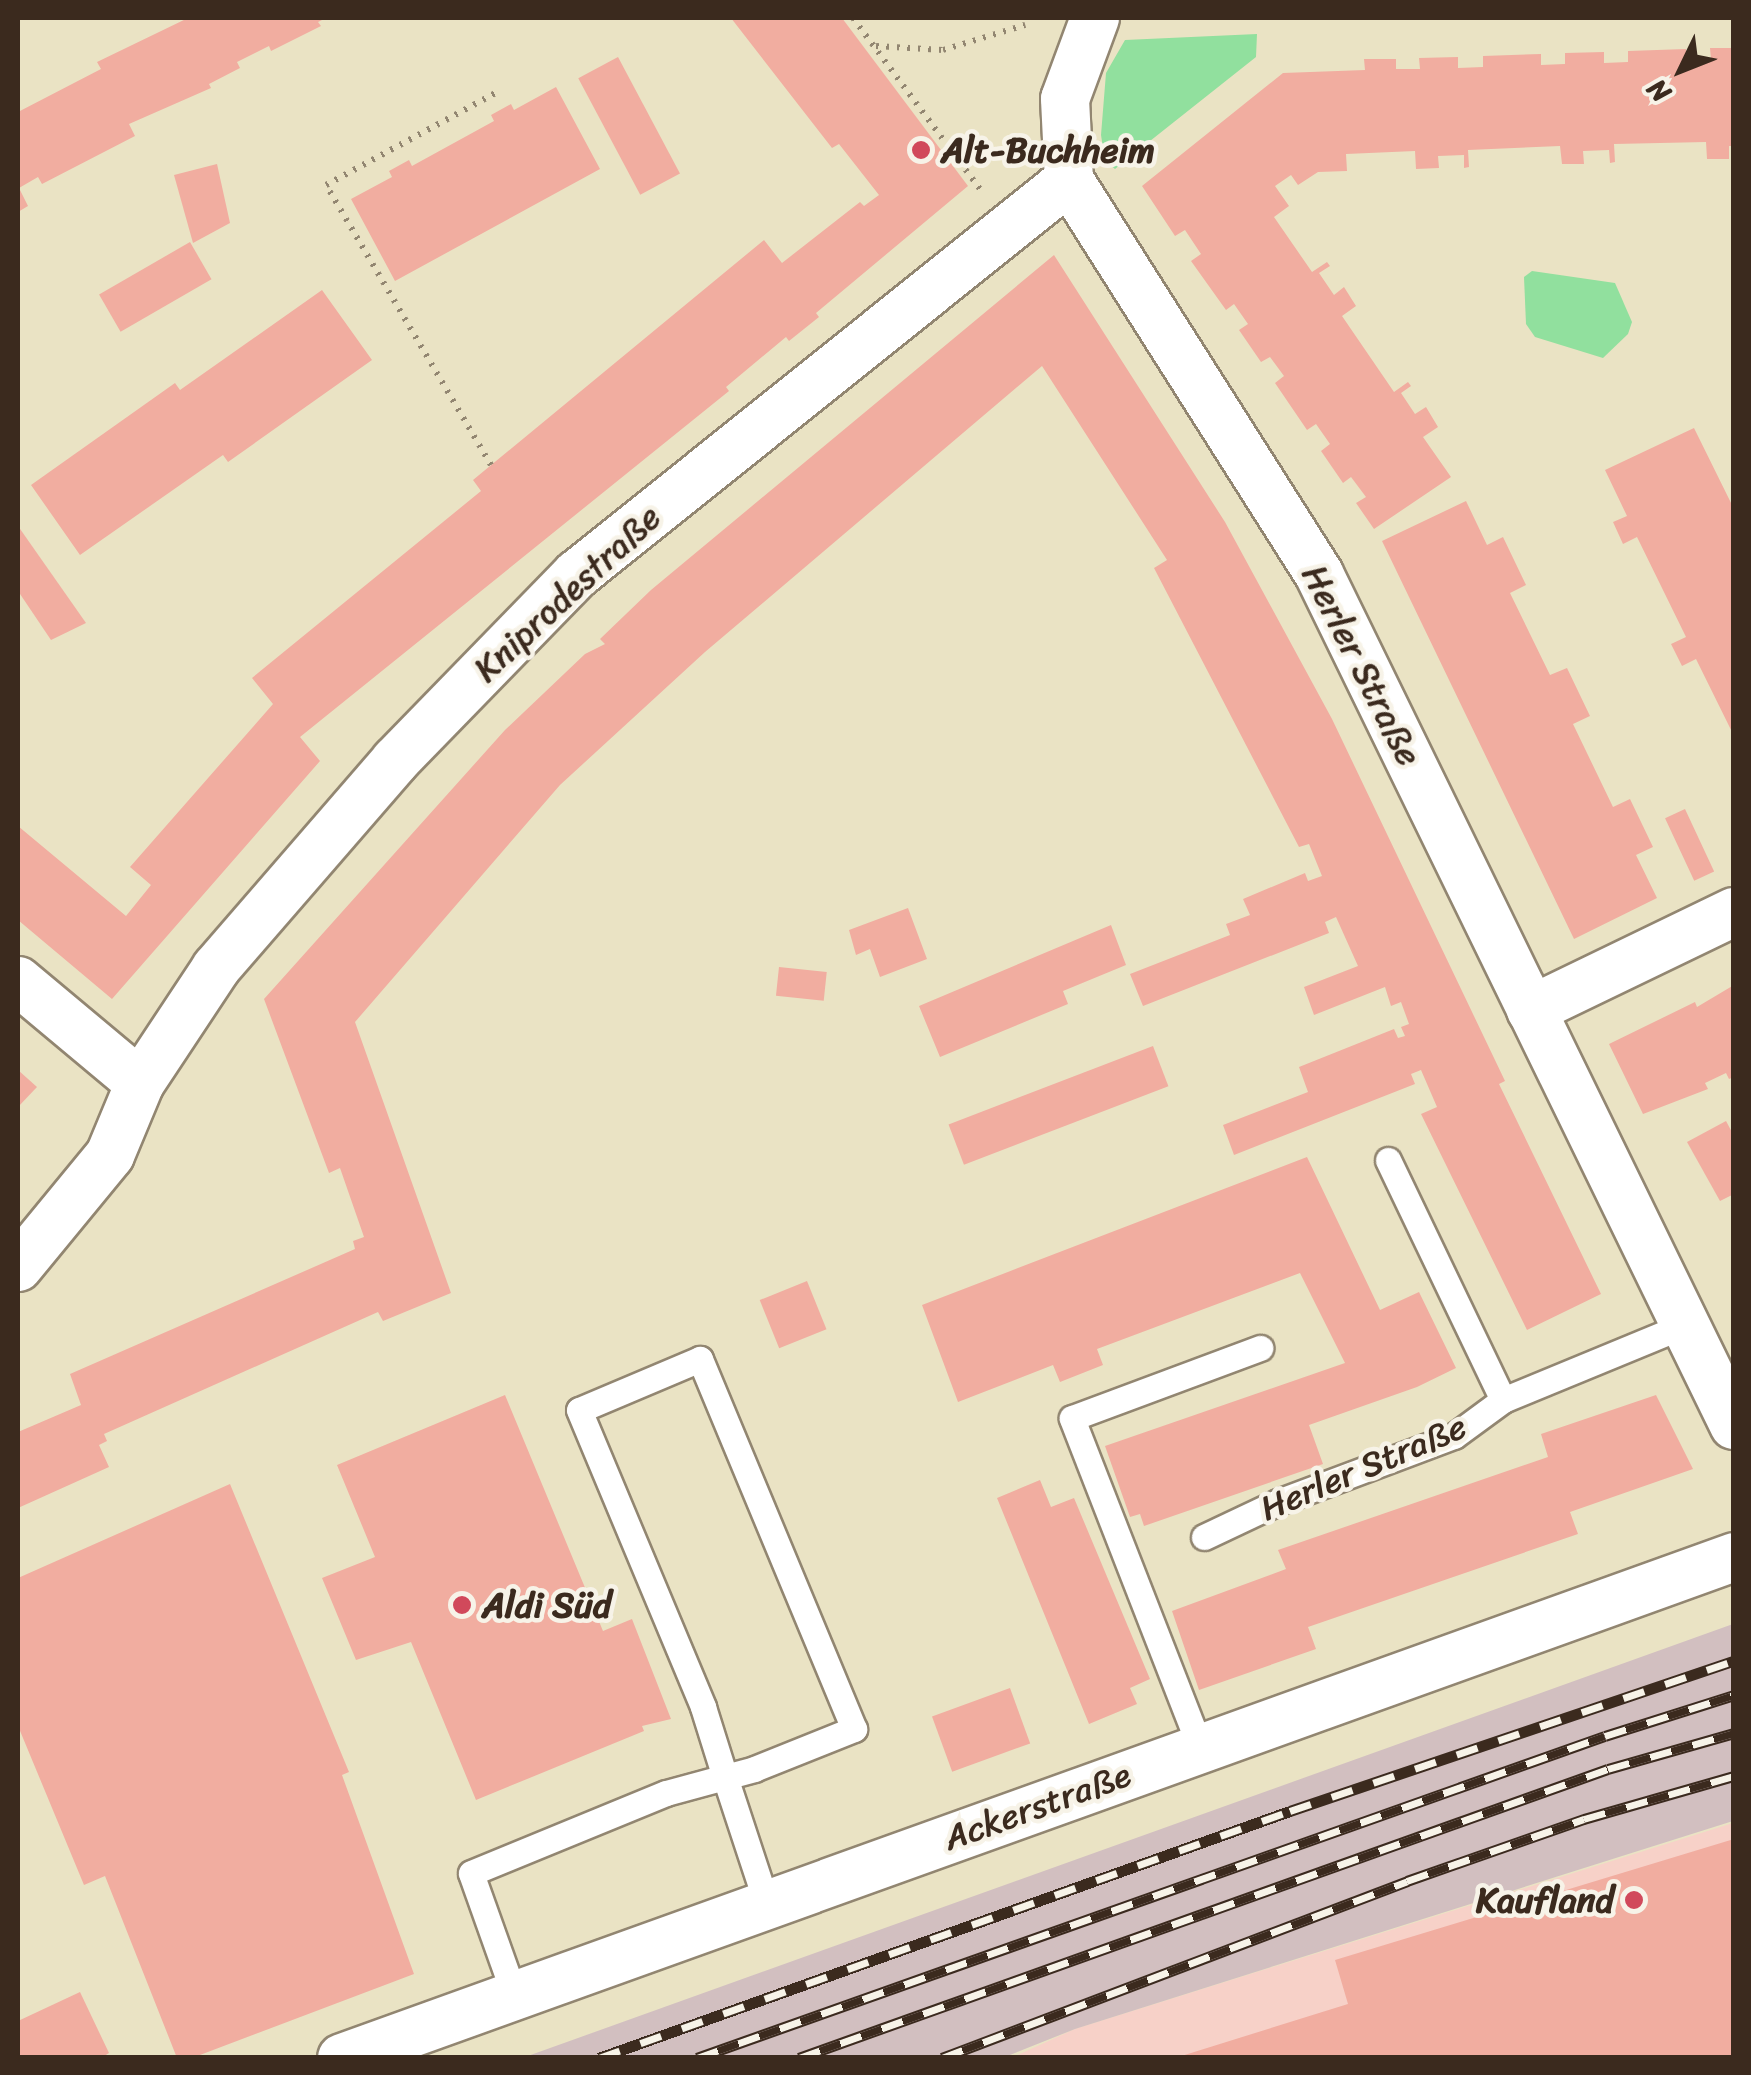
<!DOCTYPE html>
<html>
<head>
<meta charset="utf-8">
<style>
	body { margin:0 }
	#map { position:relative; width:1751px; height:2075px; overflow:hidden; background:#eae3c4; font-family:Sriracha,sans-serif }
	div>[style] { position:absolute }
	.built>* { inset:0; background:#f7d1c8 }
	.industrial>* { inset:0; background:#d2bfc0 }
	.green>* { inset:0; background:#91e09e }
	.building>* { inset:0; background:#f1ada0; transform-origin:0 0 }
	.path>* { height:6px; margin-top:-3px; transform-origin:0; background:repeating-linear-gradient(90deg,#928671 0 2.5px,transparent 0 10.5px) }
	.roads { filter:drop-shadow(2px 0 #928671) drop-shadow(-2px 0 #928671) drop-shadow(0 2px #928671) drop-shadow(0 -2px #928671) }
	.lane>* { height:25px; margin:-12.5px; padding:0 12.5px; transform-origin:12.5px; border-radius:12.5px; background:#fff }
	.street>* { height:48px; margin:-24px; padding:0 24px; transform-origin:24px; border-radius:24px; background:#fff }
	.rail>* { height:11px; margin-top:-5.5px; transform-origin:0; background:repeating-linear-gradient(90deg,#f7f3e8 0 22px,#3b2a1e 0 44px); box-sizing:border-box; border-block:2px solid #3b2a1e }
	.dots>* { width:28px; height:28px; translate:-50% -50%; box-sizing:border-box; border:5px solid #f7f3e8; border-radius:50% }
	span { translate:-50% -50%; white-space:nowrap; text-align:center; line-height:1.15; -webkit-text-stroke:9px #f7f3e8; paint-order:stroke }
	.poi-label { font-size:35px; color:#3b2a1e; font-weight:700 }
	.left { translate:0 -50%; text-align:left }
	.right { translate:-100% -50%; text-align:right }
	.street-label { font-size:35px; color:#3b2a1e }
	.frame { position:absolute; inset:0; border:20px solid #3b2a1e; pointer-events:none }
	.north { position:absolute; left:1631px; top:20px; width:100px; height:100px; -webkit-text-stroke:8px #f7f3e8; paint-order:stroke; rotate:227deg; font-size:28px; font-weight:700; line-height:40px; text-align:center; color:#3b2a1e }
	.north::after { content:''; display:block; margin:auto; width:35px; height:45px; background:#3b2a1e; clip-path:polygon(50% 0,100% 100%,50% 72%,0 100%) }
</style>
</head>
<body>
<div id="map">
	<div class="built">
		<i style="clip-path:polygon(1733px 1823px,1733px 2057px,1011px 2058px,1075px 2029px)"></i>
	</div>
	<div class="industrial">
		<i style="clip-path:polygon(1733px 1624px,1733px 1821px,1075px 2029px,1005px 2057px,525px 2057px)"></i>
	</div>
	<div class="green">
		<i style="clip-path:polygon(1257px 34px,1256px 57px,1121px 164px,1115px 169px,1105px 161px,1101px 135px,1106px 73px,1125px 40px)"></i>
		<i style="clip-path:polygon(1532px 271px,1615px 283px,1632px 322px,1628px 334px,1603px 358px,1535px 337px,1526px 324px,1524px 277px)"></i>
	</div>
	<div class="building">
		<i style="clip-path:polygon(188px 18px,326px 18px,318px 22px,321px 26px,271px 51px,269px 46px,237px 62px,240px 68px,209px 84px,211px 88px,129px 124px,135px 136px,42px 184px,38px 177px,19px 188px,28px 206px,18px 212px,18px 112px,101px 69px,97px 62px)"></i>
		<i style="clip-path:polygon(731px 18px,842px 18px,968px 186px,816px 313px,819px 317px,789px 341px,786px 337px,726px 387px,729px 391px,300px 737px,320px 761px,112px 999px,18px 920px,18px 826px,126px 916px,151px 885px,130px 867px,273px 704px,252px 678px,481px 491px,473px 480px,764px 240px,782px 263px,860px 202px,864px 206px,879px 195px,839px 144px,832px 148px)"></i>
		<i style="clip-path:polygon(1710px 48px,1734px 48px,1734px 146px,1729px 146px,1729px 159px,1707px 159px,1706px 142px,1614px 144px,1615px 162px,1610px 163px,1609px 150px,1583px 151px,1584px 164px,1562px 164px,1560px 146px,1468px 150px,1469px 167px,1464px 168px,1464px 155px,1438px 156px,1439px 168px,1416px 169px,1415px 151px,1346px 154px,1347px 171px,1318px 172px,1298px 185px,1291px 175px,1275px 186px,1289px 206px,1274px 217px,1312px 272px,1327px 262px,1330px 266px,1319px 273px,1334px 295px,1344px 287px,1356px 306px,1342px 316px,1394px 392px,1408px 382px,1411px 386px,1401px 393px,1415px 414px,1426px 407px,1438px 427px,1423px 437px,1451px 477px,1374px 529px,1356px 503px,1366px 497px,1351px 477px,1343px 483px,1321px 451px,1330px 444px,1316px 424px,1307px 430px,1275px 383px,1284px 376px,1270px 357px,1261px 362px,1239px 330px,1248px 324px,1234px 304px,1226px 310px,1191px 261px,1201px 254px,1185px 230px,1175px 236px,1142px 186px,1283px 73px,1365px 70px,1364px 59px,1396px 59px,1396px 69px,1420px 69px,1419px 58px,1458px 57px,1458px 68px,1483px 67px,1483px 56px,1541px 54px,1541px 65px,1565px 64px,1565px 53px,1604px 52px,1604px 63px,1628px 62px,1628px 51px,1686px 49px,1686px 60px,1711px 59px)"></i>
		<i style="left:618px;top:57px;width:132px;height:45px;rotate:62deg"></i>
		<i style="clip-path:polygon(556px 87px,600px 169px,395px 281px,351px 199px,392px 177px,389px 171px,409px 160px,412px 166px,494px 121px,491px 115px,511px 104px,514px 110px)"></i>
		<i style="clip-path:polygon(217px 164px,230px 223px,193px 243px,174px 175px)"></i>
		<i style="left:190px;top:242px;width:43px;height:105px;rotate:60deg"></i>
		<i style="clip-path:polygon(1054px 255px,1225px 522px,1332px 719px,1505px 1081px,1499px 1084px,1601px 1294px,1527px 1330px,1421px 1114px,1437px 1107px,1421px 1070px,1411px 1074px,1415px 1084px,1234px 1155px,1223px 1125px,1308px 1092px,1299px 1067px,1394px 1029px,1398px 1038px,1405px 1036px,1401px 1027px,1409px 1024px,1401px 1002px,1391px 1006px,1385px 987px,1314px 1015px,1304px 987px,1358px 966px,1336px 917px,1325px 922px,1329px 933px,1143px 1006px,1130px 974px,1230px 935px,1226px 924px,1250px 915px,1243px 899px,1305px 873px,1308px 881px,1322px 876px,1309px 844px,1299px 847px,1154px 568px,1167px 560px,1042px 366px,705px 652px,560px 785px,355px 1022px,451px 1293px,383px 1321px,378px 1312px,104px 1434px,107px 1441px,99px 1445px,109px 1467px,18px 1508px,18px 1432px,81px 1405px,70px 1374px,355px 1249px,353px 1241px,364px 1237px,340px 1168px,329px 1173px,264px 999px,505px 730px,585px 654px,605px 644px,600px 639px,651px 590px)"></i>
		<i style="clip-path:polygon(322px 290px,372px 360px,228px 462px,223px 455px,80px 555px,31px 485px,175px 383px,180px 390px)"></i>
		<i style="clip-path:polygon(1694px 428px,1734px 509px,1734px 736px,1696px 659px,1682px 666px,1671px 644px,1686px 637px,1637px 537px,1623px 544px,1613px 522px,1627px 516px,1605px 470px)"></i>
		<i style="clip-path:polygon(1466px 501px,1487px 545px,1503px 537px,1526px 585px,1510px 593px,1550px 675px,1567px 668px,1590px 716px,1573px 724px,1613px 807px,1630px 799px,1653px 847px,1636px 855px,1657px 898px,1574px 939px,1382px 541px)"></i>
		<i style="clip-path:polygon(18px 526px,86px 623px,51px 640px,18px 591px)"></i>
		<i style="left:1685px;top:809px;width:69px;height:22px;rotate:65deg"></i>
		<i style="clip-path:polygon(908px 908px,927px 959px,880px 977px,870px 949px,856px 955px,849px 930px)"></i>
		<i style="clip-path:polygon(1111px 925px,1126px 965px,1063px 991px,1068px 1004px,940px 1057px,919px 1006px)"></i>
		<i style="left:779px;top:967px;width:48px;height:29px;rotate:6deg"></i>
		<i style="clip-path:polygon(1734px 985px,1734px 1077px,1729px 1079px,1726px 1073px,1705px 1083px,1708px 1089px,1643px 1114px,1609px 1044px,1695px 1002px,1697px 1007px)"></i>
		<i style="left:1153px;top:1046px;width:43px;height:219px;rotate:69deg"></i>
		<i style="clip-path:polygon(18px 1070px,37px 1087px,18px 1107px)"></i>
		<i style="clip-path:polygon(1726px 1121px,1734px 1136px,1734px 1194px,1720px 1201px,1687px 1142px)"></i>
		<i style="clip-path:polygon(1307px 1157px,1380px 1310px,1419px 1292px,1456px 1368px,1417px 1387px,1309px 1425px,1323px 1464px,1144px 1526px,1140px 1514px,1130px 1517px,1105px 1446px,1345px 1363px,1300px 1273px,1097px 1349px,1103px 1365px,1060px 1382px,1053px 1365px,958px 1402px,922px 1305px)"></i>
		<i style="left:807px;top:1281px;width:52px;height:51px;rotate:68deg"></i>
		<i style="clip-path:polygon(505px 1395px,603px 1631px,632px 1619px,671px 1719px,642px 1726px,644px 1731px,476px 1800px,411px 1642px,356px 1660px,322px 1578px,375px 1557px,337px 1465px)"></i>
		<i style="clip-path:polygon(1656px 1395px,1693px 1469px,1570px 1512px,1578px 1534px,1308px 1627px,1316px 1649px,1199px 1690px,1172px 1611px,1286px 1569px,1278px 1550px,1548px 1457px,1541px 1434px)"></i>
		<i style="clip-path:polygon(1040px 1480px,1051px 1507px,1074px 1498px,1150px 1679px,1130px 1688px,1137px 1704px,1089px 1724px,997px 1498px)"></i>
		<i style="clip-path:polygon(230px 1484px,349px 1772px,342px 1775px,414px 1974px,192px 2058px,177px 2058px,105px 1876px,84px 1885px,18px 1726px,18px 1578px)"></i>
		<i style="left:1010px;top:1688px;width:59px;height:83px;rotate:70deg"></i>
		<i style="clip-path:polygon(1734px 1839px,1734px 2058px,1175px 2058px,1348px 2004px,1335px 1960px)"></i>
		<i style="clip-path:polygon(80px 1992px,109px 2053px,101px 2058px,18px 2058px,18px 2021px)"></i>
	</div>
	<div class="path">
		<i style="left:853px;top:18px;width:213px;rotate:53.4deg"></i>
		<i style="left:876px;top:46px;width:67px;rotate:3.4deg"></i>
		<i style="left:943px;top:50px;width:86px;rotate:-17deg"></i>
		<i style="left:491px;top:465px;width:325px;rotate:-120.5deg"></i>
		<i style="left:326px;top:185px;width:197px;rotate:-28.5deg"></i>
	</div>
	<div class="roads">
		<div class="lane">
			<i style="left:1388px;top:1160px;width:266px;rotate:64.4deg"></i>
			<i style="left:1204px;top:1537px;width:82px;rotate:-25.3deg"></i>
			<i style="left:1278px;top:1502px;width:188px;rotate:-20.6deg"></i>
			<i style="left:1454px;top:1436px;width:61px;rotate:-36.3deg"></i>
			<i style="left:1503px;top:1400px;width:197px;rotate:-22.4deg"></i>
			<i style="left:1200px;top:1747px;width:353px;rotate:-111.3deg"></i>
			<i style="left:1072px;top:1418px;width:201px;rotate:-20.4deg"></i>
			<i style="left:514px;top:1994px;width:128px;rotate:-109.6deg"></i>
			<i style="left:471px;top:1873px;width:211px;rotate:-22.3deg"></i>
			<i style="left:666px;top:1793px;width:61px;rotate:-15.2deg"></i>
			<i style="left:725px;top:1777px;width:30px;rotate:-15deg"></i>
			<i style="left:754px;top:1769px;width:108px;rotate:-21.8deg"></i>
			<i style="left:854px;top:1729px;width:401px;rotate:-112.6deg"></i>
			<i style="left:700px;top:1359px;width:131px;rotate:157.1deg"></i>
			<i style="left:579px;top:1410px;width:322px;rotate:67.3deg"></i>
			<i style="left:703px;top:1707px;width:73px;rotate:72.6deg"></i>
			<i style="left:725px;top:1777px;width:132px;rotate:71.8deg"></i>
		</div>
		<div class="street">
			<i style="left:1095px;top:18px;width:86px;rotate:110.3deg"></i>
			<i style="left:1065px;top:99px;width:81px;rotate:87.2deg"></i>
			<i style="left:1069px;top:180px;width:467px;rotate:57.6deg"></i>
			<i style="left:1319px;top:574px;width:947px;rotate:64deg"></i>
			<i style="left:18px;top:981px;width:159px;rotate:39.9deg"></i>
			<i style="left:1531px;top:1010px;width:225px;rotate:-25.8deg"></i>
			<i style="left:18px;top:1267px;width:145px;rotate:-50.6deg"></i>
			<i style="left:110px;top:1155px;width:78px;rotate:-67.4deg"></i>
			<i style="left:140px;top:1083px;width:138px;rotate:-56.5deg"></i>
			<i style="left:216px;top:968px;width:274px;rotate:-49.1deg"></i>
			<i style="left:395px;top:761px;width:260px;rotate:-45.8deg"></i>
			<i style="left:576px;top:575px;width:632px;rotate:-38.7deg"></i>
			<i style="left:342px;top:2058px;width:1479px;rotate:-19.79deg"></i>
		</div>
	</div>
	<div class="rail">
		<i style="left:599px;top:2058px;width:734px;rotate:-19.67deg"></i>
		<i style="left:1290px;top:1811px;width:469px;rotate:-18.7deg"></i>
		<i style="left:697px;top:2058px;width:963px;rotate:-19.53deg"></i>
		<i style="left:1605px;top:1736px;width:135px;rotate:-17.6deg"></i>
		<i style="left:799px;top:2058px;width:859px;rotate:-19.66deg"></i>
		<i style="left:1608px;top:1769px;width:131px;rotate:-15.9deg"></i>
		<i style="left:942px;top:2058px;width:498px;rotate:-20.8deg"></i>
		<i style="left:1407px;top:1881px;width:188px;rotate:-19.3deg"></i>
		<i style="left:1584px;top:1819px;width:156px;rotate:-16deg"></i>
	</div>
	<div class="dots">
		<i style="left:921px;top:150px;background:#d1495b"></i>
		<i style="left:462px;top:1605px;background:#d1495b"></i>
		<i style="left:1634px;top:1900px;background:#d1495b"></i>
	</div>
	<div class="poi-label">
		<span class="left" style="left:941px;top:150px">Alt-Buchheim</span>
		<span class="left" style="left:482px;top:1605px">Aldi Süd</span>
		<span class="right" style="left:1614px;top:1900px">Kaufland</span>
	</div>
	<div class="street-label">
		<span style="left:567px;top:593px;rotate:-43deg">Kniprodestraße</span>
		<span style="left:1362px;top:665px;rotate:63deg">Herler Straße</span>
		<span style="left:1363px;top:1467px;rotate:-23deg">Herler Straße</span>
		<span style="left:1037px;top:1806px;rotate:-20deg">Ackerstraße</span>
	</div>
	<div class="frame"></div>
	<div class="north">N</div>
</div>
</body>
</html>
